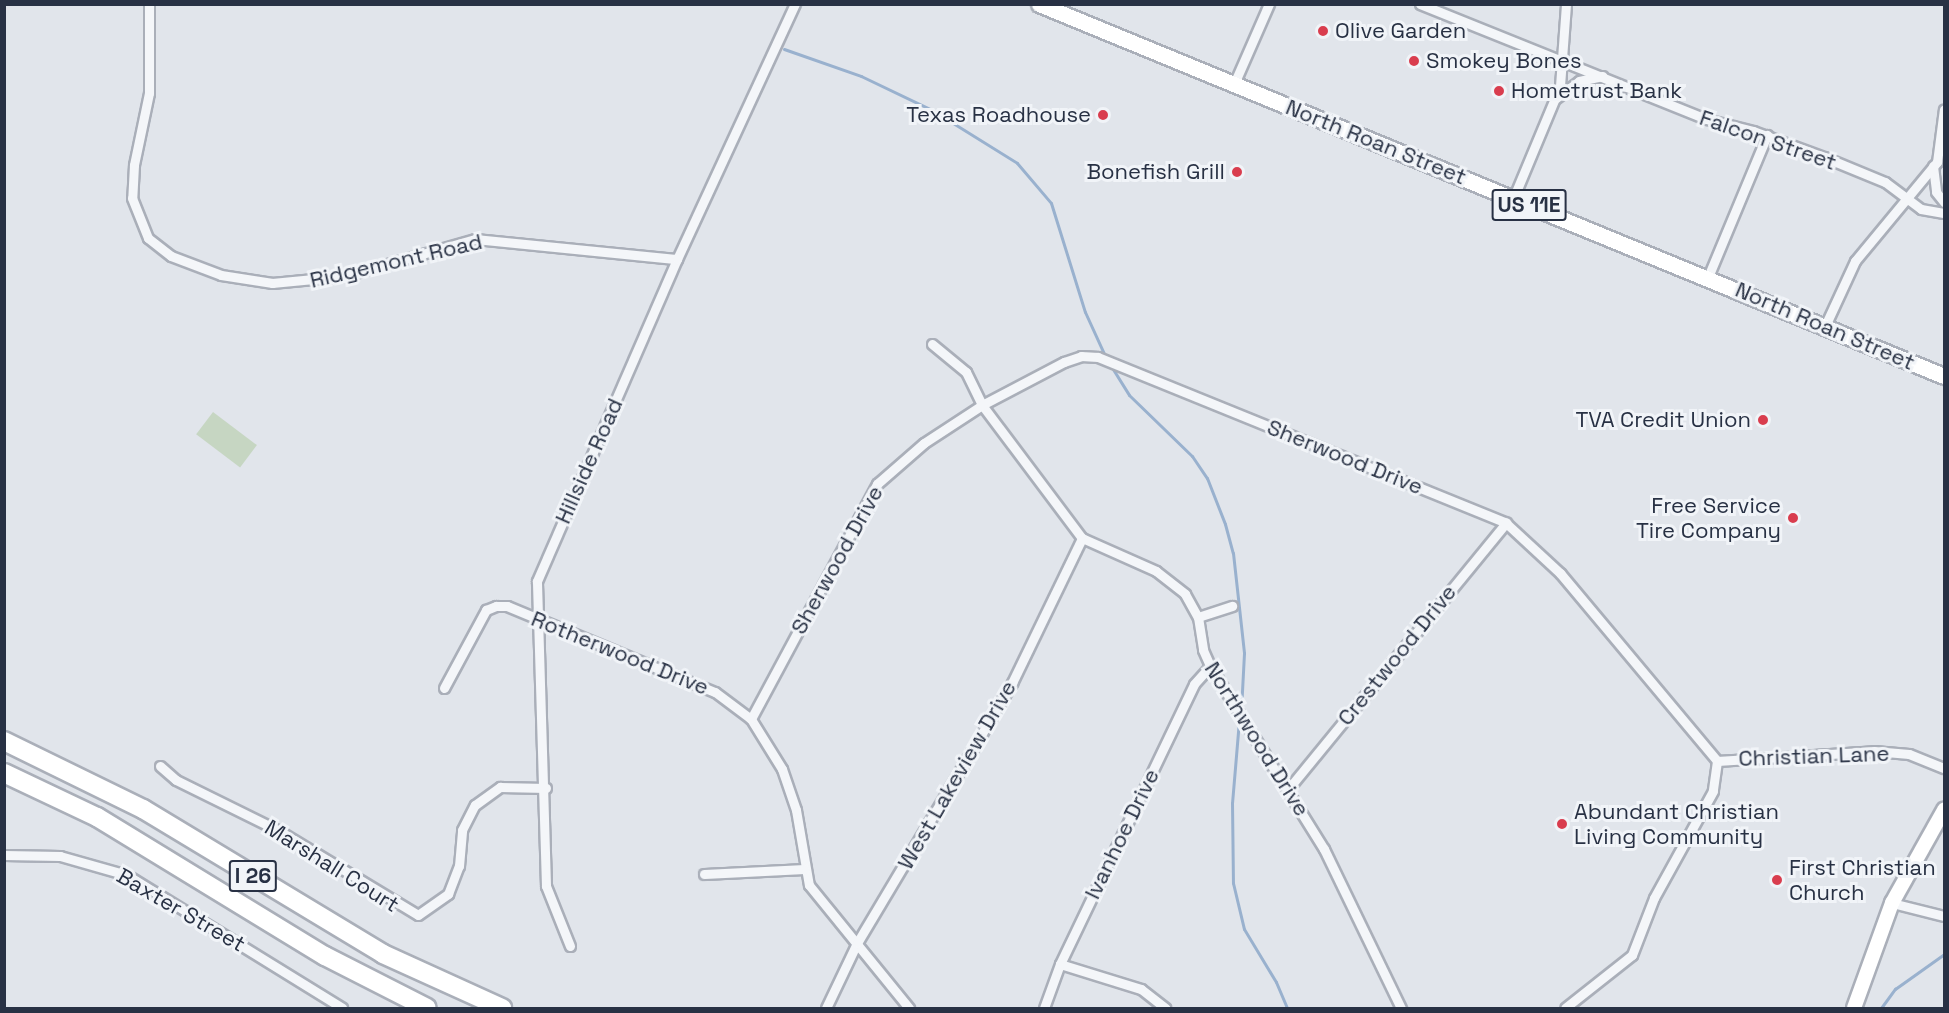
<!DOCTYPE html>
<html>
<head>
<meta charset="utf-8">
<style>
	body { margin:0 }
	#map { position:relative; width:1949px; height:1013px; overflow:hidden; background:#e1e5eb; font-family:"Space Grotesk",sans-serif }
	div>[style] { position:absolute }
	.green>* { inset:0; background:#c6d6c2; transform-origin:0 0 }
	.stream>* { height:3px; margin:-1.5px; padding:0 1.5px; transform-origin:1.5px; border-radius:1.5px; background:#99b1ce }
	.roads { filter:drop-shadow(2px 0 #aaafb9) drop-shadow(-2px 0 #aaafb9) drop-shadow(0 2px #aaafb9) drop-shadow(0 -2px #aaafb9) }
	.street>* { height:9px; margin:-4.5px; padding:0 4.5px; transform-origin:4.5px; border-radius:4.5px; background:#f4f6f9 }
	.secondary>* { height:14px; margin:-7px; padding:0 7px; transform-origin:7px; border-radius:7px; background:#fff }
	.primary>* { height:15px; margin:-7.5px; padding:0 7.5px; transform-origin:7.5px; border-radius:7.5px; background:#fff }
	.highway>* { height:18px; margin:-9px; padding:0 9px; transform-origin:9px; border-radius:9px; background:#fff }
	.dots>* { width:16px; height:16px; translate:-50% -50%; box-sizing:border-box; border:3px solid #f1f4f8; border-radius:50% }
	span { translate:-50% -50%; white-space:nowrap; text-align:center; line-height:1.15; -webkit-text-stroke:6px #f1f4f8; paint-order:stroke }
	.shield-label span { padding:2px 4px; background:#f1f4f8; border:2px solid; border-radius:4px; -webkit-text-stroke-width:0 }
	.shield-label { font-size:21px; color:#283144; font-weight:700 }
	.poi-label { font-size:22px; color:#283144 }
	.left { translate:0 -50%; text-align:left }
	.right { translate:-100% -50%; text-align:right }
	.street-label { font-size:22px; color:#283144 }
	.frame { position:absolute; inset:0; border:6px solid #283144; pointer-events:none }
</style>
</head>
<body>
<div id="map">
	<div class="green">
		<i style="left:213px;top:412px;width:55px;height:28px;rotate:37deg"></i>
	</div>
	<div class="stream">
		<i style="left:784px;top:49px;width:82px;rotate:19.3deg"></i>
		<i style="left:861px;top:76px;width:79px;rotate:25.6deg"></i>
		<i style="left:932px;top:110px;width:100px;rotate:31.9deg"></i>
		<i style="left:1017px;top:163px;width:52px;rotate:49.6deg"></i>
		<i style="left:1051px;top:203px;width:114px;rotate:72.7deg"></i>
		<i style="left:1085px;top:312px;width:51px;rotate:65.5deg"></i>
		<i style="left:1111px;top:366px;width:34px;rotate:58deg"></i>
		<i style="left:1129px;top:395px;width:88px;rotate:44.1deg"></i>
		<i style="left:1192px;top:456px;width:27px;rotate:56deg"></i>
		<i style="left:1207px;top:478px;width:49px;rotate:68.6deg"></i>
		<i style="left:1225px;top:524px;width:30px;rotate:75deg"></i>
		<i style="left:1233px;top:553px;width:101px;rotate:83.7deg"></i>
		<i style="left:1244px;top:653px;width:57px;rotate:93deg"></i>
		<i style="left:1239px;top:720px;width:83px;rotate:94.8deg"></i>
		<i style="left:1232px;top:803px;width:80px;rotate:89.3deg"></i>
		<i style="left:1233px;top:883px;width:47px;rotate:76.6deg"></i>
		<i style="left:1244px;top:929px;width:62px;rotate:58.9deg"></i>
		<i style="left:1276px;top:982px;width:28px;rotate:67deg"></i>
		<i style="left:1881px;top:1008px;width:24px;rotate:-54deg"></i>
		<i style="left:1895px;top:989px;width:60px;rotate:-35.5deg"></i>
	</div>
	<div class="roads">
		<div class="street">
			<i style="left:149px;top:4px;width:89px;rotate:90deg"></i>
			<i style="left:149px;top:93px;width:74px;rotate:101.8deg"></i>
			<i style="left:134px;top:165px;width:33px;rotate:93deg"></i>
			<i style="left:132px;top:198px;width:43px;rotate:68.2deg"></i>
			<i style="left:148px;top:238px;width:29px;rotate:38deg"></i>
			<i style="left:171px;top:256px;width:53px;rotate:20.8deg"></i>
			<i style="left:221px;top:275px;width:52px;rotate:8.9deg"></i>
			<i style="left:272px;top:283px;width:73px;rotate:-5.5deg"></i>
			<i style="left:345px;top:276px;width:135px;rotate:-15.9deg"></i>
			<i style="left:475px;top:239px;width:203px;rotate:5.7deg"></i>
			<i style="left:1420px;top:4px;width:308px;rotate:21.9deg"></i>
			<i style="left:1706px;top:119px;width:49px;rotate:14.3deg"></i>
			<i style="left:1753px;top:131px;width:76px;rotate:20.1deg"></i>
			<i style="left:1824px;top:157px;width:66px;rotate:22.3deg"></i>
			<i style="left:1885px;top:182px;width:45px;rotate:36.9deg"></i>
			<i style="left:1921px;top:209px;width:23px;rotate:10deg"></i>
			<i style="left:1234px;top:84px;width:87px;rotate:-66.4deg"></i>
			<i style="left:1556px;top:98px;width:29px;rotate:-36deg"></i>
			<i style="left:1579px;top:81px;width:24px;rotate:-12deg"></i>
			<i style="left:1933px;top:166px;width:26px;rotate:83deg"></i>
			<i style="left:1936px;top:192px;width:13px;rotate:51deg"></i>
			<i style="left:1513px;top:199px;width:122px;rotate:-67.4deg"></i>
			<i style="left:1560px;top:86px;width:82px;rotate:-85.8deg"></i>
			<i style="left:1708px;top:277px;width:154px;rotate:-67.4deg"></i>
			<i style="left:1825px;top:326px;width:72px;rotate:-65.2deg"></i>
			<i style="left:1855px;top:261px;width:129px;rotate:-50.4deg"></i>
			<i style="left:1937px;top:162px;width:53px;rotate:-82.5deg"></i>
			<i style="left:932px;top:344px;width:44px;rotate:39.5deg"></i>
			<i style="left:966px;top:372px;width:37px;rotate:64deg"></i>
			<i style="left:982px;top:405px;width:166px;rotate:53.1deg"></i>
			<i style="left:1082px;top:538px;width:81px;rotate:24deg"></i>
			<i style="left:1156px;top:571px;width:37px;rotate:38deg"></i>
			<i style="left:1185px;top:594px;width:26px;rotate:61deg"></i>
			<i style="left:1198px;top:617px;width:33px;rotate:81deg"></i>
			<i style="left:1203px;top:650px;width:17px;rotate:66deg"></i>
			<i style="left:1210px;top:666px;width:216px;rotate:58.1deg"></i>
			<i style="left:1324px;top:849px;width:177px;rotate:64.2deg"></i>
			<i style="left:1198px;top:617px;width:36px;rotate:-18deg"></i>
			<i style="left:444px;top:688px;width:89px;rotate:-61.7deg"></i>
			<i style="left:486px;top:610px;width:11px;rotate:-22deg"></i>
			<i style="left:496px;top:606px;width:11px"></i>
			<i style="left:507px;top:606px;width:225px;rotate:22.5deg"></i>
			<i style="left:715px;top:692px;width:45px;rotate:36.9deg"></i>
			<i style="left:751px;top:719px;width:59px;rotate:58.2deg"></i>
			<i style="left:782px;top:769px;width:43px;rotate:71.1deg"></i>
			<i style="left:796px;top:810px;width:76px;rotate:80.2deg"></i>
			<i style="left:809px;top:885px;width:159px;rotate:50.9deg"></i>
			<i style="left:751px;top:719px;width:267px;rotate:-61.8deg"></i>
			<i style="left:877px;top:484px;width:62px;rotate:-41.1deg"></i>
			<i style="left:924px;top:443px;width:69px;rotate:-33.2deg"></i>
			<i style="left:982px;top:405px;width:93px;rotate:-27.7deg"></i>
			<i style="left:1064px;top:362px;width:18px;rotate:-19deg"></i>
			<i style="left:1081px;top:356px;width:17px;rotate:3deg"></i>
			<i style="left:1098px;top:357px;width:440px;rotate:22.1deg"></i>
			<i style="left:1506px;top:523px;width:74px;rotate:42.8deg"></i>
			<i style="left:1560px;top:573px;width:245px;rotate:50.1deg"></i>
			<i style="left:1717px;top:761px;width:30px;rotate:98deg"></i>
			<i style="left:1713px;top:791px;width:122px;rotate:118.9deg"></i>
			<i style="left:1654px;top:898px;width:61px;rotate:111.1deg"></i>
			<i style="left:1632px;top:955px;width:85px;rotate:141.7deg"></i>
			<i style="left:1717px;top:761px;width:157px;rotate:-3.6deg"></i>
			<i style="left:1874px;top:751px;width:35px;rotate:5deg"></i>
			<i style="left:1909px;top:754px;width:38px;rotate:22deg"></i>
			<i style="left:160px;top:766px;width:21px;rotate:41deg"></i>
			<i style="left:176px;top:780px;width:117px;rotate:26.3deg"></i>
			<i style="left:281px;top:832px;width:160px;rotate:31.2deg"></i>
			<i style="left:418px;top:915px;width:37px;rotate:-35deg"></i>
			<i style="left:448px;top:894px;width:30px;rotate:-69deg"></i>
			<i style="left:459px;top:866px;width:36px;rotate:-85deg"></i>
			<i style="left:462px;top:830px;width:28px;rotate:-63deg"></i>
			<i style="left:475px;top:805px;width:31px;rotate:-36deg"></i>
			<i style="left:500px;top:787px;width:46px;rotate:1.2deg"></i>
			<i style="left:1289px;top:788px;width:343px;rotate:-50.7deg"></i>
			<i style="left:4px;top:855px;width:56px;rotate:1deg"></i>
			<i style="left:60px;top:856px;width:70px;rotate:15.8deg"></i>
			<i style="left:127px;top:875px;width:253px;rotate:31.7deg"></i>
			<i style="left:704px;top:874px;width:101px;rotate:-2.8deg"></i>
			<i style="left:1892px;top:903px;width:54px;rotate:14deg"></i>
			<i style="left:570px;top:946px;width:65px;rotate:-111.8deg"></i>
			<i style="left:546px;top:886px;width:305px;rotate:-91.7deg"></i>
			<i style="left:537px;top:581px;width:351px;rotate:-66.5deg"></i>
			<i style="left:677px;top:259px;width:281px;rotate:-65.2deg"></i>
			<i style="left:1060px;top:964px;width:85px;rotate:17.2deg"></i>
			<i style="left:1141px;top:989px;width:31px;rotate:38deg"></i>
			<i style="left:826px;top:1008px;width:72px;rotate:-64.5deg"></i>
			<i style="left:857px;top:943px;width:303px;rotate:-59.2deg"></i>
			<i style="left:1012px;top:683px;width:161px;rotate:-64.2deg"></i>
			<i style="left:1044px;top:1008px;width:47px;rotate:-70deg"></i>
			<i style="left:1060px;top:964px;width:310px;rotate:-64.4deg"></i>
			<i style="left:1194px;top:684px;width:24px;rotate:-48deg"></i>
		</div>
		<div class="secondary">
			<i style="left:1854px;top:1008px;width:112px;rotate:-70.1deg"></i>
			<i style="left:1892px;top:903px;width:107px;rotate:-60.8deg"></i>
		</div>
		<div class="primary">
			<i style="left:1039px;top:4px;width:978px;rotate:22.35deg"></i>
		</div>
		<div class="highway">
			<i style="left:4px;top:741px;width:155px;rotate:26.1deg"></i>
			<i style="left:143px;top:809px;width:280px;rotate:31.1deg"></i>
			<i style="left:383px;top:954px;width:131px;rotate:24.4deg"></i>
			<i style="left:4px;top:773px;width:103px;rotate:25.3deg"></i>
			<i style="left:97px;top:817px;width:267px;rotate:31.4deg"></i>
			<i style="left:325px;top:956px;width:114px;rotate:27deg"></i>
		</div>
	</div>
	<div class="dots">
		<i style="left:1323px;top:31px;background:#d93d4e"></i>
		<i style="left:1414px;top:61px;background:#d93d4e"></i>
		<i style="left:1499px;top:91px;background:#d93d4e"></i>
		<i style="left:1103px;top:115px;background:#d93d4e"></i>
		<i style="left:1237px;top:172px;background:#d93d4e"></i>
		<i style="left:1763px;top:420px;background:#d93d4e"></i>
		<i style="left:1793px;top:518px;background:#d93d4e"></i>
		<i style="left:1562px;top:824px;background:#d93d4e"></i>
		<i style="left:1777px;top:880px;background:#d93d4e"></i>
	</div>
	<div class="shield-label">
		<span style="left:1529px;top:205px">US 11E</span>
		<span style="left:253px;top:876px">I 26</span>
	</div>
	<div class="poi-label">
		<span class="left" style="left:1335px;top:31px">Olive Garden</span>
		<span class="left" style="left:1426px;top:61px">Smokey Bones</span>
		<span class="left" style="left:1511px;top:91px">Hometrust Bank</span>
		<span class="right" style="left:1091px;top:115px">Texas Roadhouse</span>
		<span class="right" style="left:1225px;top:172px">Bonefish Grill</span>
		<span class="right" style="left:1751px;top:420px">TVA Credit Union</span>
		<span class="right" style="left:1781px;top:518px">Free Service<br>Tire Company</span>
		<span class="left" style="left:1574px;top:824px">Abundant Christian<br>Living Community</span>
		<span class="left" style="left:1789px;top:880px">First Christian<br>Church</span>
	</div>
	<div class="street-label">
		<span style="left:1768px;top:140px;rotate:19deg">Falcon Street</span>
		<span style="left:1376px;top:142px;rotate:22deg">North Roan Street</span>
		<span style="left:396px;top:261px;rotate:-13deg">Ridgemont Road</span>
		<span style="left:1825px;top:326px;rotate:23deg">North Roan Street</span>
		<span style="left:1345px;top:457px;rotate:22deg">Sherwood Drive</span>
		<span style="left:589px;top:461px;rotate:-66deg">Hillside Road</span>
		<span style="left:837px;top:560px;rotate:-61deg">Sherwood Drive</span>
		<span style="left:620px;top:653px;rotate:22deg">Rotherwood Drive</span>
		<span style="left:1397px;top:655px;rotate:-51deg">Crestwood Drive</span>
		<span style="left:1257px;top:739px;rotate:58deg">Northwood Drive</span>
		<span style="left:1814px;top:756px;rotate:-2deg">Christian Lane</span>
		<span style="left:957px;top:775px;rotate:-60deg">West Lakeview Drive</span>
		<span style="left:1122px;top:834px;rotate:-64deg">Ivanhoe Drive</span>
		<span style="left:332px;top:866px;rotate:32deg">Marshall Court</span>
		<span style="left:181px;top:910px;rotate:30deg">Baxter Street</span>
	</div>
	<div class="frame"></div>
</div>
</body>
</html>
